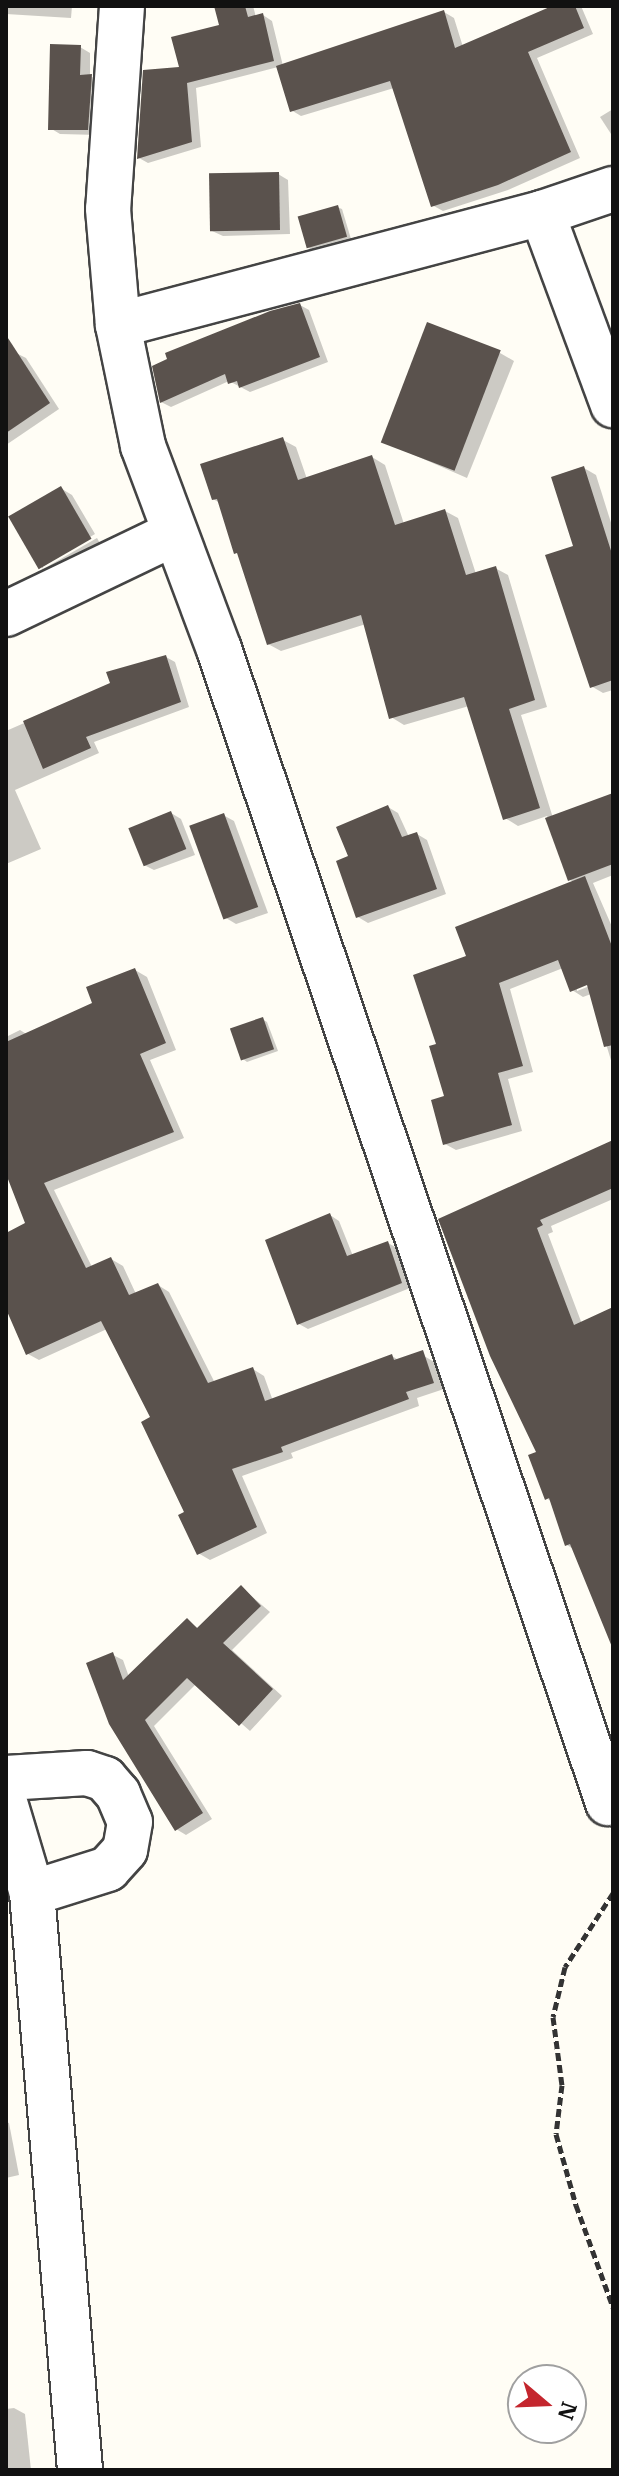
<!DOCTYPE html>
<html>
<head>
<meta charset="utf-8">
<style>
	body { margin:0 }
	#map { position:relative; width:619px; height:2476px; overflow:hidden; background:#fffdf5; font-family:"IBM Plex Serif",serif }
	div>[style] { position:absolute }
	.shadow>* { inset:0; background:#0003; transform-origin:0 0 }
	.building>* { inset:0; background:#5a524d; transform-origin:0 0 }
	.path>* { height:5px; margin-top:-2.5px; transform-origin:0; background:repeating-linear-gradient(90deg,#333 0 8px,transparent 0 12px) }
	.roads { filter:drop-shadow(2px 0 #444) drop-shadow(-2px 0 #444) drop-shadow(0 2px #444) drop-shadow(0 -2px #444) }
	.minor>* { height:44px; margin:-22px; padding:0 22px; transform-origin:22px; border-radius:22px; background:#fff }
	span { translate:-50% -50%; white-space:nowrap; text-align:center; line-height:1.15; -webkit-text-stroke:8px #fff; paint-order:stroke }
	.frame { position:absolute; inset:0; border:8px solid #111; pointer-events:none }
	.north { position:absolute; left:507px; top:2364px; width:80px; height:80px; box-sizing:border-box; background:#fff; border:2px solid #a0a0a0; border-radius:50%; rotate:109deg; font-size:22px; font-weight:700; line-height:32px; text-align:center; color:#111 }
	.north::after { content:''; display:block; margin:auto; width:28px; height:36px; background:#c4262e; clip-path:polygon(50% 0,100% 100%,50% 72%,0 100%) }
</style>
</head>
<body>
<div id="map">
	<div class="shadow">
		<i style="clip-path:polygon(6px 6px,72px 6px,71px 18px,6px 14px)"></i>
		<i style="clip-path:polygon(216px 6px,253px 6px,256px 17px,263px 15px,272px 21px,283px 66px,444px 12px,454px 18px,463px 47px,557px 6px,581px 6px,593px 34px,537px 58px,580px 158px,508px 190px,443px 211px,432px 205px,394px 88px,301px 116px,291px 110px,278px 67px,196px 88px,201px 147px,148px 163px,139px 158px,181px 69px,221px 26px)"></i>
		<i style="clip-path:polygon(80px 47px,90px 53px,90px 76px,102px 82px,98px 135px,60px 134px,50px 128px)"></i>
		<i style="clip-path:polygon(613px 109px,613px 137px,600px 117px)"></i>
		<i style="clip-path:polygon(278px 174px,288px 180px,290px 234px,223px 236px,212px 231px)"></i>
		<i style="clip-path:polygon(337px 207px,342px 209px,351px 239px,312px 250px,307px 247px)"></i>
		<i style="clip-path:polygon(300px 305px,309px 310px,328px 362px,250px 392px,229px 381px,171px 407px,161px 402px)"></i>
		<i style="clip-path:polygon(16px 353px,26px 358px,59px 409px,6px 445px,6px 359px)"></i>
		<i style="clip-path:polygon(500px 353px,514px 361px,467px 478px,382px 441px)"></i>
		<i style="clip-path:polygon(evenodd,283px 440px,296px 447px,307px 479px,372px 457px,385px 465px,404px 524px,445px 511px,458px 518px,476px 574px,495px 568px,508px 575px,547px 707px,521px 715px,553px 818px,613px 795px,613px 875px,593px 883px,613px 929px,613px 1067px,591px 994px,583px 997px,572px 990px,563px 968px,510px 989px,533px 1072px,508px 1079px,522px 1131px,456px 1150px,445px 1144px,446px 1097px,439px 1045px,469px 957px,574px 882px,570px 880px,547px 816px,518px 826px,505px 818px,469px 706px,404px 725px,391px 717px,366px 624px,281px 651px,268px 644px,240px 555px,236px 552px,220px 503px,213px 499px,283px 440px,596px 980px,597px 983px,577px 991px,577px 987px,596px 980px)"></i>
		<i style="clip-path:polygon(584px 468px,596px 475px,613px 529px,613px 690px,603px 693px,591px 686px,575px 547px)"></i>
		<i style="clip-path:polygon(62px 489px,72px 495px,95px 534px,43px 565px,43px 569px,12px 518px)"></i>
		<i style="left:97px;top:538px;width:8px;height:62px;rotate:60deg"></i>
		<i style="clip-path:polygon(166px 657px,175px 662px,189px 707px,94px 742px,99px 753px,15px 790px,41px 849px,6px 864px,6px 731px,113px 684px)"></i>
		<i style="clip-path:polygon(388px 807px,398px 813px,409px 837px,417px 834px,427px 840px,446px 894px,368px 923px,358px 917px,351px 858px)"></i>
		<i style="clip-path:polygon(171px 813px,181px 819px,195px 855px,154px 870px,144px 865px)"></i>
		<i style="clip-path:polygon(223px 815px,234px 821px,268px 913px,236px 924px,226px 918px)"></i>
		<i style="clip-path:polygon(135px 970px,147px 977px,176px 1050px,150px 1060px,184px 1138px,54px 1190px,92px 1267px,111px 1259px,123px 1266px,136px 1294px,158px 1285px,169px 1292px,215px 1383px,253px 1369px,264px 1376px,273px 1401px,392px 1356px,400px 1361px,424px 1356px,436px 1363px,444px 1389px,417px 1398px,419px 1406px,291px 1453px,293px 1458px,242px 1476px,267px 1533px,210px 1560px,198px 1553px,152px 1418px,107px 1329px,39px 1360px,28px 1354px,6px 1305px,6px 1235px,28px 1224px,6px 1169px,6px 1037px,20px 1030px,28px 1035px,95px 1004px)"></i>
		<i style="clip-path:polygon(262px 1019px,267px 1022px,278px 1051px,247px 1062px,243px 1059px)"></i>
		<i style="clip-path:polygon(613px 1149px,613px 1199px,551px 1226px,553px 1232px,548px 1234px,582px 1324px,613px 1309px,613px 1611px,609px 1613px,575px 1550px,567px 1545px,551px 1501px,546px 1498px,539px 1453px,440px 1220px)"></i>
		<i style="clip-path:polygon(330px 1215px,339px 1221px,353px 1256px,388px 1243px,397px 1248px,410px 1288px,308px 1329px,299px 1324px)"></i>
		<i style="clip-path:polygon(241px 1587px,270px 1612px,232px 1650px,282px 1696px,250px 1731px,196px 1684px,154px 1726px,212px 1819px,186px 1835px,176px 1829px,113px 1655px,123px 1660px,129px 1677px,187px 1620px,199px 1629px)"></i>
		<i style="clip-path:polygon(6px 2122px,9px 2123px,19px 2175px,6px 2178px)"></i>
		<i style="clip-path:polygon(14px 2408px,25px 2414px,31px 2470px,6px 2470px,6px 2409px)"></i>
	</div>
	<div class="building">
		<i style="clip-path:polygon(214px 6px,245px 6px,248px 17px,263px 13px,274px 61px,187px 83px,192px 142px,137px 159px,143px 70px,179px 67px,171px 37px,219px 25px)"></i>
		<i style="clip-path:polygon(552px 6px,575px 6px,584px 28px,528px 52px,571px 152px,498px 185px,431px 207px,390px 81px,290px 112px,276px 66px,444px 10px,455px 48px)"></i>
		<i style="clip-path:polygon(50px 44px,81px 45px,80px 75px,92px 74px,88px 130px,48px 130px)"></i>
		<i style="left:279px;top:172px;width:58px;height:70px;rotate:89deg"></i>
		<i style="left:338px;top:205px;width:33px;height:42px;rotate:74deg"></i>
		<i style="clip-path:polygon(300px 303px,320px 357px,239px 388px,237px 381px,228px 384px,225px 374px,160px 403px,152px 366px,167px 359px,165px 353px,270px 311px)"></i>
		<i style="left:427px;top:322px;width:79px;height:129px;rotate:21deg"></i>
		<i style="clip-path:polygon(6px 335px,50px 403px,6px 433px)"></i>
		<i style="clip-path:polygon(283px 437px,298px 480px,372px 455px,395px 525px,445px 509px,466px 575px,496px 566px,535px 700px,509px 709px,540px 808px,503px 820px,464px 697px,389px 719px,361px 615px,267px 645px,237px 553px,234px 554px,217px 499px,212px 500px,200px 464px)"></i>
		<i style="clip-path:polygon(584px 466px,613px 557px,613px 680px,590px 688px,545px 555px,573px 546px,551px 477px)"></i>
		<i style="left:61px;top:486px;width:61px;height:61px;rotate:60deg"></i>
		<i style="clip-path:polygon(166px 655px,181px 702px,86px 737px,91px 748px,43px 769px,23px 721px,110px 683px,106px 672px)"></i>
		<i style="clip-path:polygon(613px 793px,613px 864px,568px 881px,545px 818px)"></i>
		<i style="clip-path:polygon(388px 805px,402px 837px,417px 832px,437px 889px,356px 918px,336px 861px,348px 856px,336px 827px)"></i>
		<i style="left:171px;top:811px;width:41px;height:46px;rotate:68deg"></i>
		<i style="left:224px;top:813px;width:100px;height:37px;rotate:70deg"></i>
		<i style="clip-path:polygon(585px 876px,613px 949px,613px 1045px,604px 1047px,587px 985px,570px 992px,558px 960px,499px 983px,523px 1066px,498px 1073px,512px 1125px,443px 1145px,431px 1100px,444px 1096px,429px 1046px,436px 1044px,413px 975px,466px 956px,455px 927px)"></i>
		<i style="clip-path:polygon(135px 968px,166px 1043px,140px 1054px,174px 1132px,44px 1183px,86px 1268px,111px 1257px,129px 1295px,158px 1283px,208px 1383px,253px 1367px,265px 1401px,392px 1354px,394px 1360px,423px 1350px,434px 1383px,406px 1392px,409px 1399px,281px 1447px,283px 1452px,232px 1469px,257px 1527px,197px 1555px,178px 1515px,184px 1512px,141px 1422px,150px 1417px,101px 1321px,26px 1355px,6px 1309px,6px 1233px,25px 1223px,6px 1174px,6px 1042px,92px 1003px,86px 987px)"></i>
		<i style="left:263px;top:1017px;width:34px;height:35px;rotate:71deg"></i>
		<i style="clip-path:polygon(613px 1140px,613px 1188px,540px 1220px,543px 1225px,537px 1228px,574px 1325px,613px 1307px,612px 1647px,570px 1544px,565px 1546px,549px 1498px,545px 1500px,528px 1455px,536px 1452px,490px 1356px,438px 1219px)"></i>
		<i style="clip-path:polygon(330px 1213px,347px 1256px,388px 1241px,402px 1283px,297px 1325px,265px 1240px)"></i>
		<i style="clip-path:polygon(241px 1585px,261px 1606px,223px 1643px,273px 1689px,239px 1726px,187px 1678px,145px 1720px,203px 1813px,175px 1831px,109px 1724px,86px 1663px,113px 1652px,123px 1680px,187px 1618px,197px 1628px)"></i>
	</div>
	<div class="path">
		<i style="left:613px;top:1893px;width:88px;rotate:123deg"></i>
		<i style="left:565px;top:1967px;width:51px;rotate:103.5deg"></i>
		<i style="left:553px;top:2017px;width:69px;rotate:82.5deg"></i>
		<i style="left:562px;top:2085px;width:49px;rotate:97deg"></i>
		<i style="left:556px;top:2134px;width:74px;rotate:74.3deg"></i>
		<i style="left:576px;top:2205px;width:109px;rotate:70.1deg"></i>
	</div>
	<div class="roads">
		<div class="minor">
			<i style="left:122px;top:6px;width:203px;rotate:93.9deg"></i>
			<i style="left:108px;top:209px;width:116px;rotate:85.1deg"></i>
			<i style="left:118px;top:325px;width:124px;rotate:78.3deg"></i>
			<i style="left:143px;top:446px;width:217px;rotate:69.5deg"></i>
			<i style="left:219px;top:649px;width:1218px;rotate:71.37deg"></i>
			<i style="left:542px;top:213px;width:205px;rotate:69.7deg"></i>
			<i style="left:118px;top:325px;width:439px;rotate:-14.8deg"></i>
			<i style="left:542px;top:213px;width:75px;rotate:-18.7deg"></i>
			<i style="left:6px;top:614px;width:187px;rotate:-25.6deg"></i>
			<i style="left:6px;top:1778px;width:81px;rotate:-3.5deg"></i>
			<i style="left:87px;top:1773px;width:19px;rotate:18deg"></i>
			<i style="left:105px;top:1779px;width:20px;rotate:49deg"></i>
			<i style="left:118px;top:1794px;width:30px;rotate:67deg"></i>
			<i style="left:130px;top:1822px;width:28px;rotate:100deg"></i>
			<i style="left:125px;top:1850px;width:25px;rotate:132deg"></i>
			<i style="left:108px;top:1869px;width:80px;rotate:162.5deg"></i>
			<i style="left:6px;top:1806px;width:91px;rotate:73.4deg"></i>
			<i style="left:32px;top:1893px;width:579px;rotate:85.24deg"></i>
		</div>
	</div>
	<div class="frame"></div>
	<div class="north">N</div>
</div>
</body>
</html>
